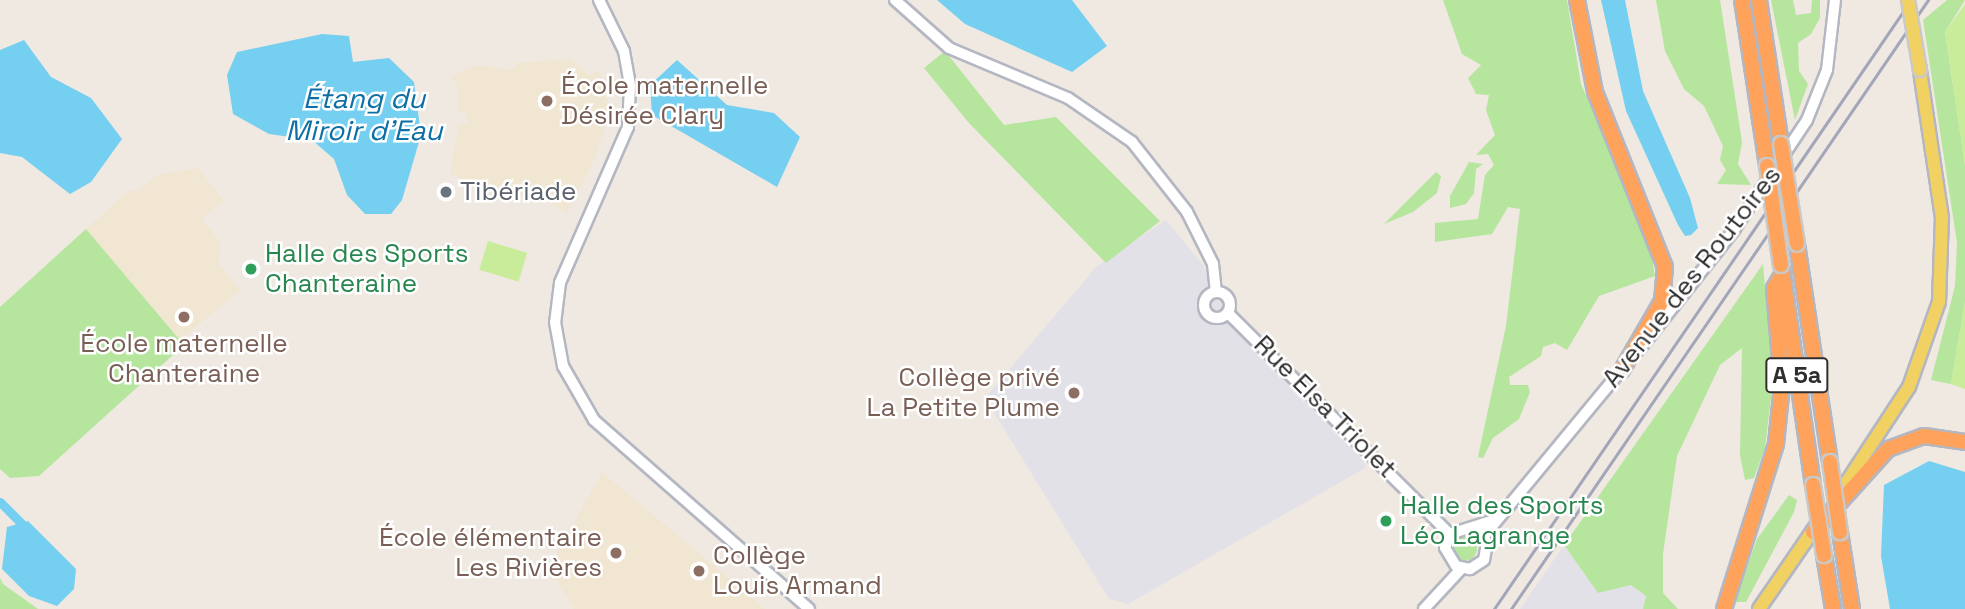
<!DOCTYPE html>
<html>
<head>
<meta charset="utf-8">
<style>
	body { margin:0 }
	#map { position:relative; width:1965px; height:609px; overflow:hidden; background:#efe9e1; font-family:"Space Grotesk",sans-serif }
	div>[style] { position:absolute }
	.industrial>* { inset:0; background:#e3e1e8 }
	.education>* { inset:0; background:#f0e6d1 }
	.green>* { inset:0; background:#b6e59e }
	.round { border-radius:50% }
	.pitch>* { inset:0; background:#c9ec9a; transform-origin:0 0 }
	.water>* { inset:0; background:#75cff0 }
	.canal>* { height:9px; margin:-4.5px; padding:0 4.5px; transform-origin:4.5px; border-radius:4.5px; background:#75cff0 }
	.roads { filter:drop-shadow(2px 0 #b4b7c1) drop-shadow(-2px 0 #b4b7c1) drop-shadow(0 2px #b4b7c1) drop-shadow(0 -2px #b4b7c1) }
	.minor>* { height:10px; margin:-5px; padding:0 5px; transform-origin:5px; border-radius:5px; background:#fff }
	.minor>.ring { margin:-5px; padding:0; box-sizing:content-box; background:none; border:10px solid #fff; border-radius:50% }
	.major>* { height:12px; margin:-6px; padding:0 6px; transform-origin:6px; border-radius:6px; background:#f2d163 }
	.highway>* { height:14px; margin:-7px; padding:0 7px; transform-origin:7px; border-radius:7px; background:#ffa35c }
	.rail>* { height:2.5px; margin:-1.25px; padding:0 1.25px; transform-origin:1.25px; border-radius:1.25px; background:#a3a6b8 }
	.bridges { filter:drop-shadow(2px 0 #c9c9c9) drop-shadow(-2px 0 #c9c9c9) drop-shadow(0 2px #c9c9c9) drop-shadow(0 -2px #c9c9c9) }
	.major-bridge>* { height:12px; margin:-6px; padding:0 6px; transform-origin:6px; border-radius:6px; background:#f2d163 }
	.highway-bridge>* { height:14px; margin:-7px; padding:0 7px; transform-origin:7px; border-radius:7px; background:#ffa35c }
	.dots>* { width:19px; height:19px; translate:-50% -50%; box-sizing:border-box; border:4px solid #fff; border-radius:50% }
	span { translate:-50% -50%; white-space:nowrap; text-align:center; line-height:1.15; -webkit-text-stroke:5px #fff; paint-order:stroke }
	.shield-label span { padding:2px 5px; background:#fff; border:2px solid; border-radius:5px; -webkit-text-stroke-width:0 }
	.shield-label { font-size:24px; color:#2e2e2e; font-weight:700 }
	.education-label { font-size:26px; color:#785e54 }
	.left { translate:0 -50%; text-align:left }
	.right { translate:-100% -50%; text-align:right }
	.worship-label { font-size:26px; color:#5b616d }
	.leisure-label { font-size:26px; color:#27864d }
	.street-label { font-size:26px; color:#2e2e2e }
	.water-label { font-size:28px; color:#0d6fa3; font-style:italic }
</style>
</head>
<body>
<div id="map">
	<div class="industrial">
		<i style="clip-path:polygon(1166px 220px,1203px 265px,1235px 329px,1363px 451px,1365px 468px,1128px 604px,1109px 599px,985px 398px,1096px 267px)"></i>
		<i style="clip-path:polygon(1564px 545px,1598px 593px,1631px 585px,1646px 596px,1643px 609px,1520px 609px)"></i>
	</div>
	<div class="education">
		<i style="clip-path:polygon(571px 59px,589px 75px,600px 71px,607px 100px,607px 123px,591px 167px,567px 213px,530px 192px,520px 195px,507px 186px,500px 193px,450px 174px,458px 126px,468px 122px,466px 113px,458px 111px,457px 84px,451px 78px,456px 73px,478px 65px,513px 70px,517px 63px)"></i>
		<i style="clip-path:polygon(198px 168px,224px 201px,202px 218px,220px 242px,219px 264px,240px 290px,180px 340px,86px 229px,130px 190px,137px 192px,157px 175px)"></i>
		<i style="clip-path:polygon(602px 472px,698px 552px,765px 609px,574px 609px,549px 568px)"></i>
	</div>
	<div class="green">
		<i style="clip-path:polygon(1443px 0,1567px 0,1581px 84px,1650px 245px,1655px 276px,1599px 296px,1567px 350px,1555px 343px,1543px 347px,1541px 356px,1509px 377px,1510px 385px,1528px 385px,1530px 392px,1519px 419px,1493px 438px,1483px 458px,1478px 457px,1506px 326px,1520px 209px,1508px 207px,1492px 234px,1435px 242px,1435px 223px,1478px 219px,1485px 175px,1494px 165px,1488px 154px,1476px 155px,1495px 135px,1486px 110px,1489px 95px,1476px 94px,1468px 78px,1481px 65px,1462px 54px)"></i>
		<i style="clip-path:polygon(1656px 0,1720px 0,1742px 142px,1738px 164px,1751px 185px,1717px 184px,1726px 170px,1720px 160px,1723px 146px,1704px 106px,1684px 89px,1665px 51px)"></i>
		<i style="clip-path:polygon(1771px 0,1793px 0,1796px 15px,1811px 13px,1812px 0,1820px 0,1820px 18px,1811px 34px,1798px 43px,1799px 71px,1808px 84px,1795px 120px)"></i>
		<i style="clip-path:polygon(1947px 0,1965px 0,1945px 32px,1965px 165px,1965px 302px,1951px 384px,1931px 380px,1955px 286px,1957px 243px,1923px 20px)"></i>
		<i style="clip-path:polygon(945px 51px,1004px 125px,1056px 117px,1160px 221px,1106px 263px,969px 123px,924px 68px)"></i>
		<i style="clip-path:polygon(1469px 162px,1483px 164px,1476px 169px,1474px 193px,1466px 204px,1450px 208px,1450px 196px)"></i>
		<i style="clip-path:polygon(1436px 172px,1441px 176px,1437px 193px,1413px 212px,1384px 224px)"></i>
		<i style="clip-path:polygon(86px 229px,184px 345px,39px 476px,10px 478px,0 469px,0 307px)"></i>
		<i style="clip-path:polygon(1763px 264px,1773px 380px,1765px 448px,1754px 478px,1745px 480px,1740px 455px,1742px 348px,1720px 365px,1677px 456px,1663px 554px,1663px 593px,1678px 609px,1643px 609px,1646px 596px,1631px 585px,1598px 593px,1564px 545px)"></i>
		<i style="clip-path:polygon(1789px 495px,1797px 500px,1794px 512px,1746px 602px,1735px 602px,1757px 539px)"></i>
		<i class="round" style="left:1451px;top:535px;width:26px;height:26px"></i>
		<i style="clip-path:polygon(0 578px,3px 584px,38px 609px,0 609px)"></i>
	</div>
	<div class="pitch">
		<i style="clip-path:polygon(1965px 4px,1965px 165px,1945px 32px)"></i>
		<i style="left:488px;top:241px;width:41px;height:30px;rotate:17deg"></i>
		<i style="clip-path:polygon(1965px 302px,1965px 389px,1951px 384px)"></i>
	</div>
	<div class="water">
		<i style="clip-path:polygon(937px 0,1072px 0,1107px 46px,1072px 72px,965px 24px)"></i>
		<i style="clip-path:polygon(1601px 0,1625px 0,1643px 91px,1690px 198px,1698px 228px,1691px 235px,1685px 236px,1678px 225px,1626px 111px)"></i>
		<i style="clip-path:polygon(322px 34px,349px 36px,353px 62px,389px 58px,414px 82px,421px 135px,402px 200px,391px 214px,365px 214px,347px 195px,334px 159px,312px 140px,269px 134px,233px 114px,227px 75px,237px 52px)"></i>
		<i style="clip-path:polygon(24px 40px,51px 77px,91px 98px,122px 139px,91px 182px,70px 194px,22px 157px,0 153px,0 50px)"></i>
		<i style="clip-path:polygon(677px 60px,727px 105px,774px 113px,800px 137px,777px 187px,652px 115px,650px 85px)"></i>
		<i style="clip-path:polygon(1929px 461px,1965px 472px,1965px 609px,1890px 609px,1881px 556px,1884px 485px)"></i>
		<i style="clip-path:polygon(28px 521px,76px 569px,74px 589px,57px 606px,29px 596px,2px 569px,7px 527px)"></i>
	</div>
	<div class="canal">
		<i style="left:0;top:502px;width:30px;rotate:45deg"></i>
	</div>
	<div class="roads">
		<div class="minor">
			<i style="left:599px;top:0;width:57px;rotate:63.9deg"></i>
			<i style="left:624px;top:51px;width:36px;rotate:80deg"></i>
			<i style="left:630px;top:86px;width:41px;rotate:92.8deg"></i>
			<i style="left:628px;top:127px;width:170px;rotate:113.6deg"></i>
			<i style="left:560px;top:283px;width:39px;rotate:97deg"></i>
			<i style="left:555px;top:322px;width:45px;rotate:79.7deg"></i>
			<i style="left:563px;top:366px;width:62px;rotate:60.1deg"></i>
			<i style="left:594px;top:420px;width:286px;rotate:41.3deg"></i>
			<i style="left:895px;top:0;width:72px;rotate:41.6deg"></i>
			<i style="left:949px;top:48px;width:129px;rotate:22.8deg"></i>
			<i style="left:1068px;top:98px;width:78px;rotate:34.5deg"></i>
			<i style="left:1132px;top:142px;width:89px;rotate:51.8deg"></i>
			<i style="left:1187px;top:212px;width:58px;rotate:63.4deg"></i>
			<i style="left:1213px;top:264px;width:27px;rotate:84deg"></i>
			<i class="ring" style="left:1204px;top:292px;width:16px;height:16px"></i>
			<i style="left:1228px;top:313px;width:313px;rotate:44.9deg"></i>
			<i style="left:1639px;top:350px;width:153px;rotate:-51.6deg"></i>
			<i style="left:1734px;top:230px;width:132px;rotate:-56.4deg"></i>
			<i style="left:1807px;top:120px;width:54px;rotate:-68.2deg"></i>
			<i style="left:1827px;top:70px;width:70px;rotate:-83.5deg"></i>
			<i style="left:1475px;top:528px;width:19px;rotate:51deg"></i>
			<i style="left:1487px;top:543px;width:17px;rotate:100deg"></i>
			<i style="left:1484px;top:560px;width:17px;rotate:147deg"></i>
			<i style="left:1470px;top:569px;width:14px;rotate:-168deg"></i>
			<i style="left:1456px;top:566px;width:21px;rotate:-121deg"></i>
			<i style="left:1445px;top:548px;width:15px;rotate:-70deg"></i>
			<i style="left:1450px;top:534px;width:43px;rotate:-17.6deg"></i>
			<i style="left:1484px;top:536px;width:219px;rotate:-50.4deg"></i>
			<i style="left:1424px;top:609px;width:56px;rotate:-47.2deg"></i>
		</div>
		<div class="major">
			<i style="left:1835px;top:500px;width:135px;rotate:-56.8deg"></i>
			<i style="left:1909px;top:387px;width:90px;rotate:-70.6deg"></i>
			<i style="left:1939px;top:302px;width:84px;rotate:-88deg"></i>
			<i style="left:1942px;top:218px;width:150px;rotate:-98.5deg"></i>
			<i style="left:1759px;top:609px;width:101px;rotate:-55.5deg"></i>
		</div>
		<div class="highway">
			<i style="left:1577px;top:0;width:94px;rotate:78.9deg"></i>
			<i style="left:1595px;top:92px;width:188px;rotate:68.2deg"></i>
			<i style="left:1665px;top:267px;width:34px;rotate:95deg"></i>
			<i style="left:1662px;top:301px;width:80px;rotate:120.1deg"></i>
			<i style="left:1742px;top:0;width:168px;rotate:81.4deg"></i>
			<i style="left:1759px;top:0;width:146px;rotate:81.3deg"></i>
			<i style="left:1797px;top:244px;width:220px;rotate:81.4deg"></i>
			<i style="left:1782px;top:270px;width:217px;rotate:81.8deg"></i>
			<i style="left:1813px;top:532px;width:112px;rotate:-47.9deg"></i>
			<i style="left:1888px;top:449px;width:38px;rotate:-20deg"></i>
			<i style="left:1924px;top:436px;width:41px;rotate:8.3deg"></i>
			<i style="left:1840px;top:532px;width:78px;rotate:81.1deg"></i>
			<i style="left:1824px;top:555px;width:55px;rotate:80.5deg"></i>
			<i style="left:1724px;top:609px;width:173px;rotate:-72.5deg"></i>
			<i style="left:1776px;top:444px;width:59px;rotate:-84.2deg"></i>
			<i style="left:1782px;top:385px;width:97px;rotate:-94.7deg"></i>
			<i style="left:1774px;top:288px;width:17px;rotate:-59deg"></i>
		</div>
	</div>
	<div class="rail">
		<i style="left:1494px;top:609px;width:738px;rotate:-55.6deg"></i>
		<i style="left:1511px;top:609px;width:738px;rotate:-55.6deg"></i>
	</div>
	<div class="bridges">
		<div class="major-bridge">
			<i style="left:1908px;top:0;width:71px;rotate:80.3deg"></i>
		</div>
		<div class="highway-bridge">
			<i style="left:1781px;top:144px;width:101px;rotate:80.9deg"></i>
			<i style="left:1767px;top:166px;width:100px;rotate:82deg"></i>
			<i style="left:1830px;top:462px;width:71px;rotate:81.9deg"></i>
			<i style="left:1813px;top:485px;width:71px;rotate:81.1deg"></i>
		</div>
	</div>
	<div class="dots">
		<i style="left:547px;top:101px;background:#8d6e63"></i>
		<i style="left:446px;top:192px;background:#6b7280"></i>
		<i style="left:251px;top:269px;background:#2e9e5b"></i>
		<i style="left:184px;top:317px;background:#8d6e63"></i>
		<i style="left:1074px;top:393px;background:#8d6e63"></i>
		<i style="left:1386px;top:521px;background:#2e9e5b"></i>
		<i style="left:616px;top:553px;background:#8d6e63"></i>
		<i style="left:699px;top:571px;background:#8d6e63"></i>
	</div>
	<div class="shield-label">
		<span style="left:1797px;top:375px">A 5a</span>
	</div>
	<div class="education-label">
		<span class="left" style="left:561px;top:101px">École maternelle<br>Désirée Clary</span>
		<span style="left:184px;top:359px">École maternelle<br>Chanteraine</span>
		<span class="right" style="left:1060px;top:393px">Collège privé<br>La Petite Plume</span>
		<span class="right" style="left:602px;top:553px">École élémentaire<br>Les Rivières</span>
		<span class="left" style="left:713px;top:571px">Collège<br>Louis Armand</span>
	</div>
	<div class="worship-label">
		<span class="left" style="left:460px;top:192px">Tibériade</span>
	</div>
	<div class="leisure-label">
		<span class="left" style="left:265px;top:269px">Halle des Sports<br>Chanteraine</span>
		<span class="left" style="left:1400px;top:521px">Halle des Sports<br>Léo Lagrange</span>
	</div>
	<div class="street-label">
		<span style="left:1692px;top:277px;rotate:-52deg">Avenue des Routoires</span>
		<span style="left:1325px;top:407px;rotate:45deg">Rue Elsa Triolet</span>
	</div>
	<div class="water-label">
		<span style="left:364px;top:114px">Étang du<br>Miroir d'Eau</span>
	</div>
</div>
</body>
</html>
